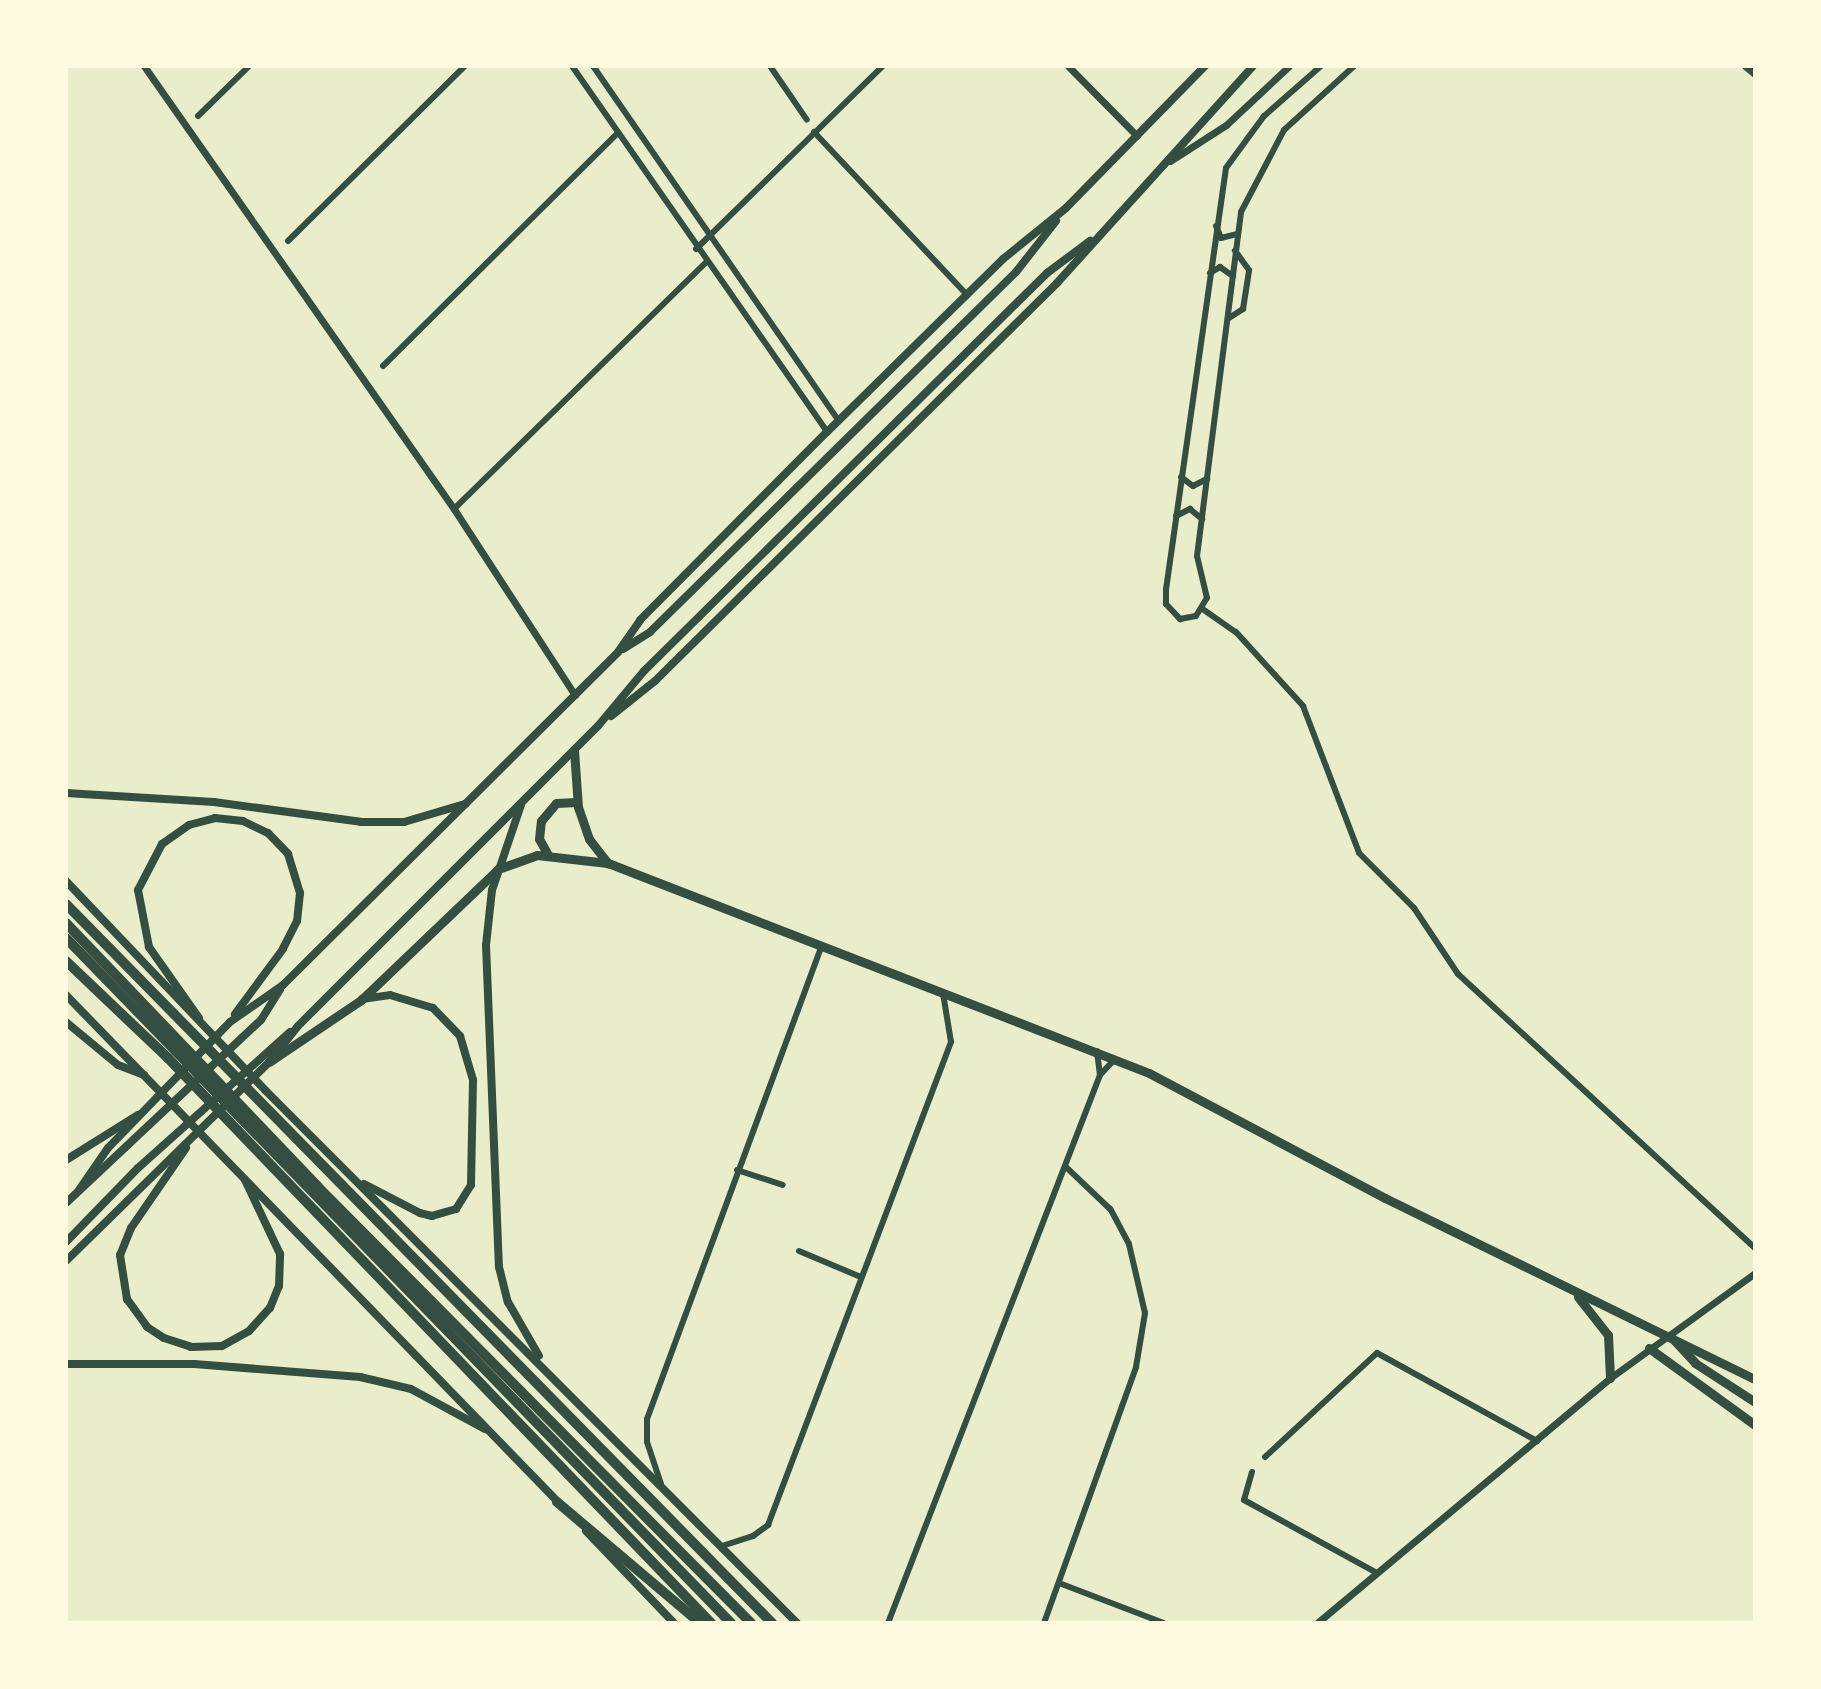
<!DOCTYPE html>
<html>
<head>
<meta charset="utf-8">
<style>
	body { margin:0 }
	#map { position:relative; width:1821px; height:1689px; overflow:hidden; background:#e9edc9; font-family:Poppins,sans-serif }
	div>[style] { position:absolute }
	.minor>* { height:6px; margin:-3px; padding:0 3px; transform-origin:3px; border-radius:3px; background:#344e41 }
	.tertiary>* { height:7px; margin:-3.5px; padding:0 3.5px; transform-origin:3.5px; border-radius:3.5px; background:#344e41 }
	.secondary>* { height:8px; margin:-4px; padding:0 4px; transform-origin:4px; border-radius:4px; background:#344e41 }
	.primary>* { height:9px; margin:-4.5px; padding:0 4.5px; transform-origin:4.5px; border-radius:4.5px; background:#344e41 }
	.motorway>* { height:10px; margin:-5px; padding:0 5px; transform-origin:5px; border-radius:5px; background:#344e41 }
	span { translate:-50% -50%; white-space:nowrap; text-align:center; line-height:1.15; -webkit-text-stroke:7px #fefae0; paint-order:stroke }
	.frame { position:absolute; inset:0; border:68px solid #fefae0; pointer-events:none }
</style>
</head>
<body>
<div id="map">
	<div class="minor">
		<i style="left:572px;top:66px;width:446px;rotate:55.1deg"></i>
		<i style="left:593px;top:66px;width:432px;rotate:55.3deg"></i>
		<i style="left:770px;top:66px;width:65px;rotate:55.6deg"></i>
		<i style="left:1321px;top:66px;width:76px;rotate:138.7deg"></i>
		<i style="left:1264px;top:116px;width:64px;rotate:126.2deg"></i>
		<i style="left:1226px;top:168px;width:425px;rotate:98.1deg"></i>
		<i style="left:1166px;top:589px;width:15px;rotate:90deg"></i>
		<i style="left:1166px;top:604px;width:21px;rotate:47deg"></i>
		<i style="left:1180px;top:619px;width:16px;rotate:-11deg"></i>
		<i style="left:1196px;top:616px;width:21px;rotate:-59deg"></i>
		<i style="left:1207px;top:598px;width:43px;rotate:-103.4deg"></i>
		<i style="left:1197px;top:556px;width:347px;rotate:-82.7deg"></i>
		<i style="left:1241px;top:212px;width:93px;rotate:-62.3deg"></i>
		<i style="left:1284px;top:130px;width:95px;rotate:-42.4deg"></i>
		<i style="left:198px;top:116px;width:71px;rotate:-44.4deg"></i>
		<i style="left:814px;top:132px;width:224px;rotate:46.8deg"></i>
		<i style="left:1216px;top:226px;width:13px;rotate:67deg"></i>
		<i style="left:1221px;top:238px;width:16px;rotate:-14deg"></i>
		<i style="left:288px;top:241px;width:249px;rotate:-44.7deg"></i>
		<i style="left:696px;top:249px;width:262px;rotate:-44.4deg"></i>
		<i style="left:1210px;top:273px;width:12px;rotate:-31deg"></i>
		<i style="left:1220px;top:267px;width:16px;rotate:35deg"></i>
		<i style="left:1229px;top:318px;width:17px;rotate:-33deg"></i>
		<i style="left:1243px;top:309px;width:39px;rotate:-81deg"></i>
		<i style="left:1249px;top:270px;width:24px;rotate:-126deg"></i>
		<i style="left:383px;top:366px;width:331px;rotate:-44.8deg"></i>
		<i style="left:1181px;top:477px;width:15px;rotate:37deg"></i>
		<i style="left:1193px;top:486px;width:16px;rotate:-27deg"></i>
		<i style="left:454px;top:509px;width:353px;rotate:-44.4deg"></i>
		<i style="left:1176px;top:516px;width:16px;rotate:-27deg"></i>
		<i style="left:1190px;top:509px;width:16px;rotate:40deg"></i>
		<i style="left:1204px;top:610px;width:39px;rotate:35deg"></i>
		<i style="left:1236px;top:632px;width:100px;rotate:47.8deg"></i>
		<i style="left:1303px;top:706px;width:157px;rotate:69.1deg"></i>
		<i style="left:1359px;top:853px;width:78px;rotate:45deg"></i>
		<i style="left:1414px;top:908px;width:79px;rotate:56.3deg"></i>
		<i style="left:1458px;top:974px;width:404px;rotate:42.7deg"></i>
		<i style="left:1097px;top:1051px;width:24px;rotate:83deg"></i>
		<i style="left:737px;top:1170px;width:48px;rotate:18.1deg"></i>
		<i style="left:799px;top:1251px;width:67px;rotate:22.8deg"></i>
		<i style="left:1265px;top:1457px;width:153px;rotate:-42.9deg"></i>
		<i style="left:1377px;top:1353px;width:183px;rotate:28.8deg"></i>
		<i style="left:1252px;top:1472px;width:29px;rotate:106deg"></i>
		<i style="left:1244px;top:1500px;width:152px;rotate:28.8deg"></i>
		<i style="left:661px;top:1484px;width:44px;rotate:-108.4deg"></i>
		<i style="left:647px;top:1442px;width:23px;rotate:-90deg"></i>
		<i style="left:647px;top:1419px;width:505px;rotate:-69.74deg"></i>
		<i style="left:722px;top:1546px;width:33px;rotate:-18deg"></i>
		<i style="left:753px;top:1536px;width:19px;rotate:-36deg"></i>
		<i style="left:768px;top:1525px;width:517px;rotate:-69.25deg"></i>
		<i style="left:951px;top:1042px;width:50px;rotate:-99.3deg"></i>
		<i style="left:1059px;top:1583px;width:112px;rotate:20.9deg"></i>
		<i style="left:888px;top:1623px;width:588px;rotate:-68.85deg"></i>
		<i style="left:1100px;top:1075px;width:21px;rotate:-47deg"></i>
		<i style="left:1044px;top:1623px;width:272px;rotate:-70.2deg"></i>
		<i style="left:1136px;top:1367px;width:55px;rotate:-80.5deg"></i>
		<i style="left:1145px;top:1313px;width:71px;rotate:-103.1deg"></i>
		<i style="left:1129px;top:1244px;width:40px;rotate:-118deg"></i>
		<i style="left:1110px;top:1209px;width:61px;rotate:-136.3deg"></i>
	</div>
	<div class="tertiary">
		<i style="left:144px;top:66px;width:541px;rotate:55.02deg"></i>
		<i style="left:454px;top:509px;width:222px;rotate:57deg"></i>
		<i style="left:1068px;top:66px;width:98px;rotate:45.4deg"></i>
		<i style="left:1745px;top:66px;width:13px;rotate:39deg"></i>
		<i style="left:1170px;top:161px;width:67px;rotate:-32.7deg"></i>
		<i style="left:1226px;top:125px;width:86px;rotate:-43.1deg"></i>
		<i style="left:1317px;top:1623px;width:382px;rotate:-39.9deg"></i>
		<i style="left:1610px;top:1378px;width:179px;rotate:-35.9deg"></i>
	</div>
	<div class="secondary">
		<i style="left:623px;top:649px;width:32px;rotate:-32deg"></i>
		<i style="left:650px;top:632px;width:513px;rotate:-44.53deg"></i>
		<i style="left:1016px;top:272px;width:65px;rotate:-51.9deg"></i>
		<i style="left:611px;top:716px;width:56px;rotate:-38.5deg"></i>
		<i style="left:655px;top:681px;width:566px;rotate:-44.71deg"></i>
		<i style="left:1057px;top:283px;width:292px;rotate:-47.9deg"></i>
		<i style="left:66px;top:793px;width:148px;rotate:3.5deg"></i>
		<i style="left:214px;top:802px;width:148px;rotate:7.7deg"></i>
		<i style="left:361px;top:822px;width:43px"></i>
		<i style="left:404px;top:822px;width:64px;rotate:-16.4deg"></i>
		<i style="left:521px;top:805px;width:90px;rotate:108.8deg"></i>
		<i style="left:492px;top:890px;width:55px;rotate:96.2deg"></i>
		<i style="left:486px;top:945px;width:322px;rotate:87.7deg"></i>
		<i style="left:499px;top:1267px;width:36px;rotate:76deg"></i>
		<i style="left:508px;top:1302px;width:62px;rotate:60.1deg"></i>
		<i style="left:66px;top:881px;width:290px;rotate:46.4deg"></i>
		<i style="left:266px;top:1091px;width:752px;rotate:45.05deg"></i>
		<i style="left:66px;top:995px;width:709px;rotate:45.86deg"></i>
		<i style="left:362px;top:999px;width:28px;rotate:-8deg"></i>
		<i style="left:390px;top:995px;width:45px;rotate:16.8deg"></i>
		<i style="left:433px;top:1008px;width:39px;rotate:46deg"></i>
		<i style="left:460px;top:1036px;width:46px;rotate:73.5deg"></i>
		<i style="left:473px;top:1080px;width:105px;rotate:91.1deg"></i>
		<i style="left:471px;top:1185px;width:28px;rotate:122deg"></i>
		<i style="left:456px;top:1209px;width:25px;rotate:164deg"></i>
		<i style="left:432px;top:1216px;width:12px;rotate:-166deg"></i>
		<i style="left:420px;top:1213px;width:63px;rotate:-152.6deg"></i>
		<i style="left:199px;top:1018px;width:87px;rotate:-125.2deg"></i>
		<i style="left:149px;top:947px;width:58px;rotate:-100.9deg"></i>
		<i style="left:138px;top:890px;width:52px;rotate:-62.4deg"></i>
		<i style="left:162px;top:844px;width:33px;rotate:-35deg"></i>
		<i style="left:189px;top:825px;width:27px;rotate:-15deg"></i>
		<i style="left:215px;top:818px;width:28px;rotate:6deg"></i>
		<i style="left:243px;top:821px;width:28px;rotate:26deg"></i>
		<i style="left:268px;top:833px;width:29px;rotate:46deg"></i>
		<i style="left:288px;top:854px;width:41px;rotate:72.9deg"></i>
		<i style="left:300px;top:893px;width:28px;rotate:96deg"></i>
		<i style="left:297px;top:921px;width:31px;rotate:117deg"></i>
		<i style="left:283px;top:949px;width:81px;rotate:126.4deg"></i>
		<i style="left:66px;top:1022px;width:67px;rotate:39.6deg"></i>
		<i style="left:118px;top:1065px;width:28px;rotate:21deg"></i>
		<i style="left:186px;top:1148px;width:97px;rotate:124.5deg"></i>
		<i style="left:131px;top:1228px;width:29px;rotate:112deg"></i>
		<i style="left:120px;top:1255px;width:45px;rotate:81deg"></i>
		<i style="left:127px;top:1299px;width:34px;rotate:54deg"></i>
		<i style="left:147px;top:1327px;width:20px;rotate:33deg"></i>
		<i style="left:164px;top:1338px;width:28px;rotate:18deg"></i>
		<i style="left:191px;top:1347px;width:31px;rotate:-2deg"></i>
		<i style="left:222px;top:1346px;width:31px;rotate:-29deg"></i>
		<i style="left:249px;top:1331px;width:31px;rotate:-48deg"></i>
		<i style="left:270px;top:1308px;width:24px;rotate:-68deg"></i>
		<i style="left:279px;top:1286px;width:32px;rotate:-88deg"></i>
		<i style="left:280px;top:1254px;width:82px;rotate:-115.3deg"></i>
		<i style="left:66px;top:1160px;width:85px;rotate:-32deg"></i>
		<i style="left:79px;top:1190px;width:51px;rotate:-55.4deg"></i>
		<i style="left:108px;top:1148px;width:175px;rotate:-45.9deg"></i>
		<i style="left:230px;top:1022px;width:65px;rotate:-34.9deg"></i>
		<i style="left:283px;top:985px;width:472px;rotate:-44.8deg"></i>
		<i style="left:618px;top:652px;width:39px;rotate:-55deg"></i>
		<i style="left:640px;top:620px;width:265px;rotate:-45.2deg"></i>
		<i style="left:827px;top:432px;width:247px;rotate:-44.5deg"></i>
		<i style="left:1003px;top:259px;width:81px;rotate:-39deg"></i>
		<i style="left:1066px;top:208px;width:199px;rotate:-45.6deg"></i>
		<i style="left:66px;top:1203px;width:267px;rotate:-43.2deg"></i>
		<i style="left:261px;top:1020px;width:36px;rotate:-58deg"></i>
		<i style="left:66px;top:1242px;width:103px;rotate:-45.8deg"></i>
		<i style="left:138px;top:1168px;width:204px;rotate:-41.8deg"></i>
		<i style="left:66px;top:1261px;width:284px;rotate:-44.4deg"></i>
		<i style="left:269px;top:1062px;width:46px;rotate:-51.1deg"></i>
		<i style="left:298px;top:1026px;width:424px;rotate:-45deg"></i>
		<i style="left:598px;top:726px;width:72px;rotate:-50.1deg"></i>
		<i style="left:644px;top:671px;width:566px;rotate:-44.64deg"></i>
		<i style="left:1047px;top:273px;width:54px;rotate:-36.7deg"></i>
		<i style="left:66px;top:1364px;width:128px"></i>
		<i style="left:194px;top:1364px;width:167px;rotate:4.5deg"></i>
		<i style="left:360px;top:1377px;width:52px;rotate:13.2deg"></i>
		<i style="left:411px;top:1389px;width:84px;rotate:28.4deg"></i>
		<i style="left:586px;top:1531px;width:127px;rotate:46.3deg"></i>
	</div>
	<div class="primary">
		<i style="left:574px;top:750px;width:57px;rotate:86deg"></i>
		<i style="left:578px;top:807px;width:34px;rotate:71deg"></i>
		<i style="left:589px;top:839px;width:31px;rotate:52deg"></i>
		<i style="left:548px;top:855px;width:18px;rotate:-119deg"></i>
		<i style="left:539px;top:839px;width:18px;rotate:-84deg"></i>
		<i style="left:541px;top:821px;width:23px;rotate:-50deg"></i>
		<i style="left:556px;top:803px;width:21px;rotate:-3deg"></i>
		<i style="left:269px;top:1062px;width:111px;rotate:-34deg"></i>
		<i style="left:361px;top:1000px;width:190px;rotate:-43.7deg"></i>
		<i style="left:498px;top:869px;width:41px;rotate:-19.7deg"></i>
		<i style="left:537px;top:855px;width:71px;rotate:6.4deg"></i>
		<i style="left:608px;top:863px;width:580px;rotate:21.21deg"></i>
		<i style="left:1149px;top:1073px;width:267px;rotate:27.9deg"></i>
		<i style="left:1385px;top:1198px;width:412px;rotate:26.1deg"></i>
		<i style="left:1578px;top:1297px;width:48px;rotate:51.7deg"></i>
		<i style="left:1608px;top:1335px;width:43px;rotate:87.3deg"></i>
		<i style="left:1673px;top:1339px;width:33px;rotate:47deg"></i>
		<i style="left:1695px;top:1363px;width:72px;rotate:33deg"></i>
		<i style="left:1649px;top:1348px;width:131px;rotate:36deg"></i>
	</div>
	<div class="motorway">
		<i style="left:66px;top:904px;width:1008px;rotate:45.52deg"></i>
		<i style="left:66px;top:923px;width:364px;rotate:46.3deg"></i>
		<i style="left:317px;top:1186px;width:616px;rotate:45.2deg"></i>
		<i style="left:66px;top:938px;width:955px;rotate:45.85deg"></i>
		<i style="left:66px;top:961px;width:141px;rotate:43.6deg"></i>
		<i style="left:168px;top:1058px;width:784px;rotate:46.14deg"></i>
		<i style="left:557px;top:1502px;width:187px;rotate:40.2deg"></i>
	</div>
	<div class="frame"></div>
</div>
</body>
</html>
